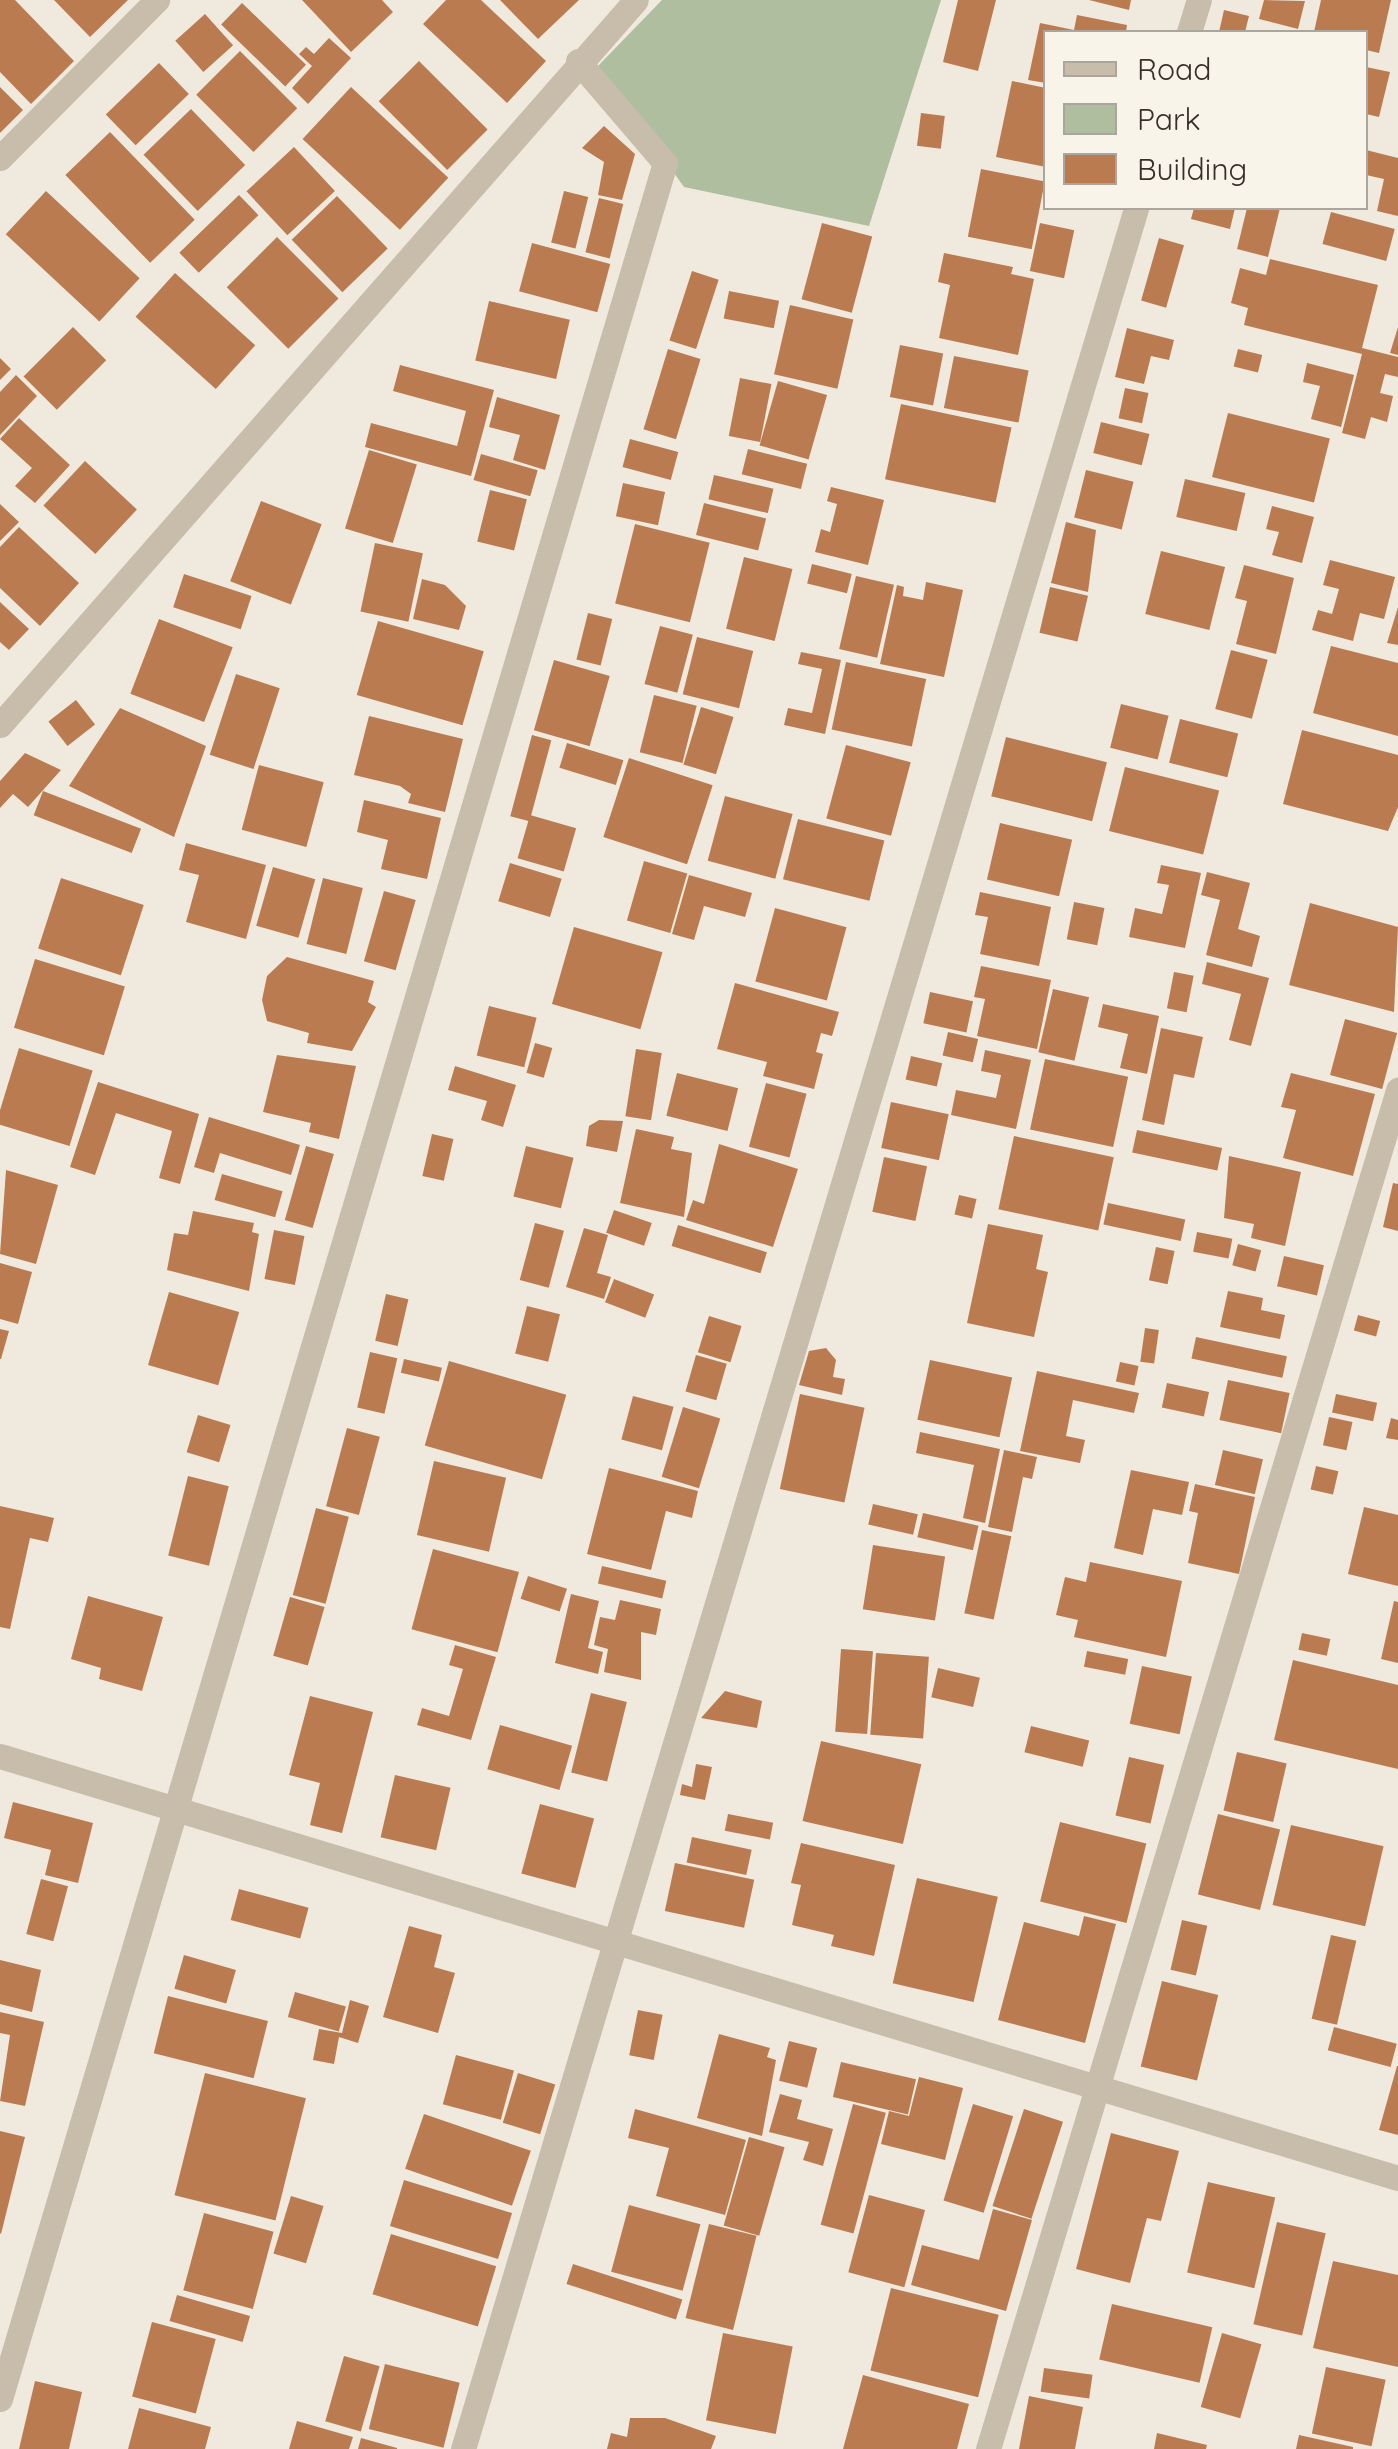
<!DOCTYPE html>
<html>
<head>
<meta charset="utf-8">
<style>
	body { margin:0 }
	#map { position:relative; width:1398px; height:2449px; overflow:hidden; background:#f0eade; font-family:Quicksand,sans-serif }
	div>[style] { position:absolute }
	.green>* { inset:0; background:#afbe9f }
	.building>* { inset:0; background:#bb7b51; transform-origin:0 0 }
	.street>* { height:25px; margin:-12.5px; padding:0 12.5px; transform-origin:12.5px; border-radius:12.5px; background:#c8bcab }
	span { translate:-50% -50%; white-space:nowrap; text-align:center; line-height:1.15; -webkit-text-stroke:9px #f8f4ea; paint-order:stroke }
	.legend { position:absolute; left:1043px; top:30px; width:325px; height:180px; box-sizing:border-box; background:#f8f4ea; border:2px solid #aaa59d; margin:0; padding:12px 18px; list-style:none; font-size:30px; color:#362f2a }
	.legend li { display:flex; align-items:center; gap:20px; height:50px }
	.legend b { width:50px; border:2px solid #aaa59d }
</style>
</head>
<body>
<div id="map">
	<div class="green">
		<i style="clip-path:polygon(662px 0,941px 0,869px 226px,684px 187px,598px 66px)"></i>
	</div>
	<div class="building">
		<i style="clip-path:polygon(0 0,15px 0,74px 61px,31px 104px,0 72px)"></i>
		<i style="clip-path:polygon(54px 0,128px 0,90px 37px)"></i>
		<i style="clip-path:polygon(302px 0,382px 0,393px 12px,351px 52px)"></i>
		<i style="clip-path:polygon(446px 0,481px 0,546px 61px,507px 103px,423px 24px)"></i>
		<i style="clip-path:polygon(500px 0,579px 0,538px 39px)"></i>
		<i style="clip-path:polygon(958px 0,996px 0,978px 71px,943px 62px)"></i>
		<i style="clip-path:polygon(1089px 0,1131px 0,1129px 10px)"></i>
		<i style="clip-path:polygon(1264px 0,1305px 1px,1298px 29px,1259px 19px)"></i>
		<i style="clip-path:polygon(1321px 0,1391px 0,1379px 53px,1366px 50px,1366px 32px,1314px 32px)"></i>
		<i style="left:242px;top:3px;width:89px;height:30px;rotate:44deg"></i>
		<i style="clip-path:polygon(1224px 10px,1249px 16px,1245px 32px,1219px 32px)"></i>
		<i style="left:205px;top:14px;width:42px;height:40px;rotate:48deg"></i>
		<i style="clip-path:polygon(1077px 15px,1127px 25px,1126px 32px,1046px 32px,1046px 83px,1028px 80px,1040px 23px,1074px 30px)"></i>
		<i style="clip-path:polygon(329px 38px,351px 58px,308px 104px,292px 88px,312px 66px,299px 54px,306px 47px,314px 54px)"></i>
		<i style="left:240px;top:51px;width:81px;height:62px;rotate:45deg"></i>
		<i style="left:419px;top:61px;width:97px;height:57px;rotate:45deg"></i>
		<i style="left:159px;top:63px;width:43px;height:74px;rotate:46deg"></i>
		<i style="clip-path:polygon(1366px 67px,1390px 72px,1379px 117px,1366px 114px)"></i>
		<i style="clip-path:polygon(1012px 81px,1046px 88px,1046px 167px,996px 157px)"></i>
		<i style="clip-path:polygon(0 87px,23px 110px,0 133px)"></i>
		<i style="left:351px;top:87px;width:133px;height:71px;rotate:43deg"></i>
		<i style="left:191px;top:109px;width:78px;height:66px;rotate:46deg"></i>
		<i style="left:921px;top:113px;width:24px;height:33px;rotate:7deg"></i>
		<i style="clip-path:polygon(604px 126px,635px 154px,622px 200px,598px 195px,604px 162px,582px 148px)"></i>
		<i style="left:110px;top:132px;width:122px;height:62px;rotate:46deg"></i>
		<i style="left:294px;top:147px;width:60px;height:65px;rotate:47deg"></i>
		<i style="clip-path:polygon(1366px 150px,1398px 158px,1398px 216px,1377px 211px,1384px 179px,1366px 175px)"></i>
		<i style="left:981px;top:169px;width:65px;height:69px;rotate:11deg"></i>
		<i style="left:46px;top:191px;width:128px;height:59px;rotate:43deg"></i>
		<i style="left:564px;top:191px;width:25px;height:53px;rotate:14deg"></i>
		<i style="left:239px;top:195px;width:28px;height:83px;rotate:46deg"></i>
		<i style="left:337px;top:196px;width:73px;height:63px;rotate:46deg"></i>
		<i style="left:599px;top:198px;width:25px;height:56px;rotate:14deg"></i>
		<i style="clip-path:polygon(1194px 208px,1235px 208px,1230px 229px,1191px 219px)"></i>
		<i style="clip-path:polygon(1247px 208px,1280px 208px,1268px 257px,1237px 249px)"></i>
		<i style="left:1331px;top:212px;width:66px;height:33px;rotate:15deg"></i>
		<i style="left:822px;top:223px;width:52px;height:79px;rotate:15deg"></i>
		<i style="left:1040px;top:223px;width:35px;height:49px;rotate:12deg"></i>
		<i style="left:277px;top:237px;width:87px;height:71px;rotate:45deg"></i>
		<i style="left:1159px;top:238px;width:26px;height:65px;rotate:16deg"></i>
		<i style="left:532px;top:243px;width:81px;height:50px;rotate:15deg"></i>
		<i style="clip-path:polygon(944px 253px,1013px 267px,1011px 274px,1034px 279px,1018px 355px,939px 338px,950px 285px,938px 282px)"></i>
		<i style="clip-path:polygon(1270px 259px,1378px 285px,1362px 348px,1398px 357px,1398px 377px,1385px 374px,1380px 393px,1393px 396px,1387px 422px,1371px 417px,1365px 439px,1342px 433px,1362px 354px,1244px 325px,1248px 308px,1231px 303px,1240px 268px,1266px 275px)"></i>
		<i style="left:692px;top:271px;width:28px;height:73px;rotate:18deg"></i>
		<i style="left:175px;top:273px;width:108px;height:59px;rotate:42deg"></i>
		<i style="left:729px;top:291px;width:51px;height:28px;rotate:11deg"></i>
		<i style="left:489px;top:301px;width:83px;height:61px;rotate:13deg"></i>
		<i style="left:790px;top:305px;width:65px;height:71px;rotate:13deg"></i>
		<i style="left:73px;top:327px;width:47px;height:70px;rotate:45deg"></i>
		<i style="clip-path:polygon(1398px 327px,1398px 355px,1390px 353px)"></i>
		<i style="clip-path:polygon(1127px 328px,1174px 340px,1169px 360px,1151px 356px,1144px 384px,1115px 377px)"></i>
		<i style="left:900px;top:345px;width:44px;height:53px;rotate:11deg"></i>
		<i style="left:668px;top:349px;width:34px;height:84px;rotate:17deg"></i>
		<i style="left:1238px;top:349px;width:25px;height:18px;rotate:14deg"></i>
		<i style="left:954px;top:356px;width:76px;height:53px;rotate:11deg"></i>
		<i style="clip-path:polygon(0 358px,11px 369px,0 380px)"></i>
		<i style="clip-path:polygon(1307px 363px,1354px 375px,1341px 427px,1311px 419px,1320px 386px,1303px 382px)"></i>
		<i style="clip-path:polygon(400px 365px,494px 390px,471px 476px,365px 447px,371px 423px,457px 446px,466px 411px,393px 391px)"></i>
		<i style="clip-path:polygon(16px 375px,37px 396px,0 435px,0 392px)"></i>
		<i style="left:740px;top:378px;width:32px;height:59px;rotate:11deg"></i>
		<i style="left:778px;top:381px;width:51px;height:67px;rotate:16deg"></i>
		<i style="left:1125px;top:388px;width:24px;height:31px;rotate:12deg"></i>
		<i style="clip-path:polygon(497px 397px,560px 415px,545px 470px,513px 460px,520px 435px,489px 427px)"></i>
		<i style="left:901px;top:404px;width:113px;height:77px;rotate:12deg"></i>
		<i style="left:1228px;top:413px;width:105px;height:66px;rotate:14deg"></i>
		<i style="clip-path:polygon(19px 418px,70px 465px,35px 503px,15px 486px,32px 468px,0 439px)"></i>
		<i style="left:1101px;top:422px;width:50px;height:32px;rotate:14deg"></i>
		<i style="left:630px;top:439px;width:50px;height:29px;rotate:15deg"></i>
		<i style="left:748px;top:449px;width:61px;height:26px;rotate:14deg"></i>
		<i style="left:369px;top:450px;width:50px;height:82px;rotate:17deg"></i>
		<i style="left:481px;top:454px;width:59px;height:27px;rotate:16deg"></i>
		<i style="left:85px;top:461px;width:71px;height:61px;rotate:43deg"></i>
		<i style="left:1086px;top:470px;width:49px;height:49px;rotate:14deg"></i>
		<i style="left:714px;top:475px;width:61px;height:25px;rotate:13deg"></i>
		<i style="left:1185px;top:479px;width:62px;height:39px;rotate:13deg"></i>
		<i style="left:623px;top:483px;width:43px;height:34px;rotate:12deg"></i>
		<i style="clip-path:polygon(831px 487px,884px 500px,868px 565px,815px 552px,821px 529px,830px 532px,837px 504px,827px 501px)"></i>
		<i style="left:490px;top:490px;width:38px;height:53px;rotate:14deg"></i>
		<i style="left:261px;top:501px;width:65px;height:86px;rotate:21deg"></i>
		<i style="left:704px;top:503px;width:64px;height:33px;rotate:14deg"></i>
		<i style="clip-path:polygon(0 504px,19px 522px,0 541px)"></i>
		<i style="clip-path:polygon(1272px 506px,1314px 517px,1302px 563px,1272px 555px,1279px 532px,1266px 529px)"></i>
		<i style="clip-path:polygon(1066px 522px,1096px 530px,1088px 592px,1051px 583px)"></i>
		<i style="left:635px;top:524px;width:77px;height:82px;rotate:14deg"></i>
		<i style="clip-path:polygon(19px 527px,79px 583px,40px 626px,0 588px,0 547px)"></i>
		<i style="left:375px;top:543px;width:49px;height:70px;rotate:12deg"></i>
		<i style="left:1161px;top:551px;width:66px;height:65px;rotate:14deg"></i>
		<i style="left:744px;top:557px;width:50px;height:74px;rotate:14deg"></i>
		<i style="clip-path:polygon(1330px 560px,1395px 577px,1384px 619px,1360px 613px,1353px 641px,1312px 630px,1318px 610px,1332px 614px,1339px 589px,1323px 585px)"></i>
		<i style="left:812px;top:564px;width:41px;height:20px;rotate:14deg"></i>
		<i style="clip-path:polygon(1244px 565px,1294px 578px,1276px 654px,1236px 644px,1247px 601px,1235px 598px)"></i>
		<i style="left:184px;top:574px;width:71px;height:35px;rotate:18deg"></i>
		<i style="left:856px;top:576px;width:39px;height:75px;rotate:13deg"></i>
		<i style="clip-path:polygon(422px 579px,445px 585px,466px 606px,459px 630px,413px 619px)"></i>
		<i style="clip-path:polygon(926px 582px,963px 590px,944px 677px,880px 664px,897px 585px,904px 587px,903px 596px,923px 600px)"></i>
		<i style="left:1050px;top:587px;width:39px;height:47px;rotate:13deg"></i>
		<i style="clip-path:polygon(0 602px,29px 629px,9px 650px,0 642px)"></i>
		<i style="clip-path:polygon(1398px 607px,1398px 645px,1387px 643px)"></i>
		<i style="left:588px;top:613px;width:25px;height:48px;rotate:14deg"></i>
		<i style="left:159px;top:619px;width:79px;height:80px;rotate:21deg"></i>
		<i style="left:378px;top:621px;width:110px;height:77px;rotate:16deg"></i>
		<i style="left:660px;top:626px;width:34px;height:60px;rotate:15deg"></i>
		<i style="left:697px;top:637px;width:58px;height:59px;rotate:14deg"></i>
		<i style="clip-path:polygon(1331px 646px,1398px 663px,1398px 736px,1313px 713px)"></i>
		<i style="left:1231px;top:650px;width:38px;height:61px;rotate:15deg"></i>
		<i style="clip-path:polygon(801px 652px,841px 660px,825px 734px,784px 725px,788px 708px,812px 713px,822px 669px,798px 664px)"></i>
		<i style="left:554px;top:660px;width:58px;height:73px;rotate:16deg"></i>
		<i style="left:846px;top:662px;width:82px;height:69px;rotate:12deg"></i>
		<i style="left:236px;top:674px;width:46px;height:85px;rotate:18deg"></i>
		<i style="left:654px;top:695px;width:44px;height:59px;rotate:14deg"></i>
		<i style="left:76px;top:700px;width:31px;height:35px;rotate:52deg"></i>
		<i style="left:1121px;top:704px;width:49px;height:45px;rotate:14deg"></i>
		<i style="left:701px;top:707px;width:34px;height:60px;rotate:17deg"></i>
		<i style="clip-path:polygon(120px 708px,206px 746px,174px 837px,69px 786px)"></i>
		<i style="clip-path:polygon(369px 716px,463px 739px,445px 812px,408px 803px,411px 794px,400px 786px,354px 775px)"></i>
		<i style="left:1180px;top:719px;width:60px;height:45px;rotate:14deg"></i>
		<i style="clip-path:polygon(1302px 730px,1398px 755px,1398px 807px,1388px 831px,1283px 804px)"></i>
		<i style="left:532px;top:735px;width:20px;height:84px;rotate:15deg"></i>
		<i style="left:1006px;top:737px;width:104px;height:61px;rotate:14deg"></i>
		<i style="left:567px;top:743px;width:59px;height:26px;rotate:17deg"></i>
		<i style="left:846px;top:745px;width:67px;height:76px;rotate:15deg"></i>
		<i style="clip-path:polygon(25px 753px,61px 770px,28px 807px,13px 794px,0 808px,0 781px)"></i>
		<i style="left:629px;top:758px;width:88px;height:83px;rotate:18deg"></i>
		<i style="left:259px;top:765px;width:67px;height:67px;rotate:15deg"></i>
		<i style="left:1125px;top:767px;width:97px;height:66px;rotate:14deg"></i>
		<i style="left:43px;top:791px;width:105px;height:26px;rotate:21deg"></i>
		<i style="left:725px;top:796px;width:70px;height:67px;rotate:15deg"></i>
		<i style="clip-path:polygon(364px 800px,441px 818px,427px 879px,381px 869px,388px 840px,357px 832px)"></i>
		<i style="left:530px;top:815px;width:48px;height:45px;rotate:16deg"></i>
		<i style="left:798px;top:819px;width:89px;height:62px;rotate:14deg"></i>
		<i style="left:1000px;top:823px;width:74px;height:58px;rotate:13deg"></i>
		<i style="clip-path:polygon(186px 843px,266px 865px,246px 939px,186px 922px,199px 875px,179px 870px)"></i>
		<i style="left:644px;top:861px;width:45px;height:62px;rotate:16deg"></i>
		<i style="left:510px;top:863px;width:54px;height:40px;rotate:17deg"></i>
		<i style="clip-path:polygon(1161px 865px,1201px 873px,1185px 948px,1129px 937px,1135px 908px,1162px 914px,1169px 885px,1157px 883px)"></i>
		<i style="left:273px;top:867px;width:44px;height:61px;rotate:16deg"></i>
		<i style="clip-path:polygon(1207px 872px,1250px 883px,1238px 929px,1260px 936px,1252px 967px,1206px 955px,1220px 900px,1201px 895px)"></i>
		<i style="clip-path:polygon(689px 875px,752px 893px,745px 917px,704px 906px,694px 940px,672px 934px)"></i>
		<i style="left:61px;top:878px;width:87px;height:74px;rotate:18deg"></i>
		<i style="left:323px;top:878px;width:41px;height:68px;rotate:14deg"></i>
		<i style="left:384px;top:891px;width:33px;height:73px;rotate:16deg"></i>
		<i style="clip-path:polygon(980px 892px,1051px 907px,1039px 966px,980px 954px,988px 917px,975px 915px)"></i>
		<i style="left:1074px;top:902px;width:31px;height:38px;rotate:11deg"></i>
		<i style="clip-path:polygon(1310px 903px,1398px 927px,1394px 1012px,1289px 985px)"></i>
		<i style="left:775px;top:908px;width:74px;height:76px;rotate:15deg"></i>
		<i style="left:574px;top:927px;width:92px;height:80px;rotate:16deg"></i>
		<i style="clip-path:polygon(287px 957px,374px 981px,368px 1002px,376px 1007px,352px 1051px,307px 1043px,309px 1033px,267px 1021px,262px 1000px,267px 976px)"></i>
		<i style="left:35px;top:959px;width:94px;height:72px;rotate:17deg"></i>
		<i style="clip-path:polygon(1207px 962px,1269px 978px,1251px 1046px,1229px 1040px,1241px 994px,1202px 984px)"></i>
		<i style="clip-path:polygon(981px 966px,1051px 980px,1037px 1049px,977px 1036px,985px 999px,974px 997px)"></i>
		<i style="left:1174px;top:972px;width:20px;height:37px;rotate:11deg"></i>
		<i style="clip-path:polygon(735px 983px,839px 1012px,832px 1036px,821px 1033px,816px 1052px,823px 1054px,814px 1089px,763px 1076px,767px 1062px,717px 1049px)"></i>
		<i style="left:1053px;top:989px;width:37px;height:65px;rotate:13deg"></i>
		<i style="left:930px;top:992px;width:44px;height:32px;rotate:12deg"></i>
		<i style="clip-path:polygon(1103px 1004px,1159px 1016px,1147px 1074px,1120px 1068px,1128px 1034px,1098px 1027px)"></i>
		<i style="left:489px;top:1006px;width:49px;height:51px;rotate:14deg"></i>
		<i style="left:1345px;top:1019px;width:54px;height:58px;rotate:15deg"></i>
		<i style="clip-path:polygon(1161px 1028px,1203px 1037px,1194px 1078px,1174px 1074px,1164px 1125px,1142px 1120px)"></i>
		<i style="left:948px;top:1032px;width:31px;height:24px;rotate:13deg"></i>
		<i style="left:535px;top:1043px;width:18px;height:31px;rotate:16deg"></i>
		<i style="left:19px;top:1048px;width:77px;height:79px;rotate:17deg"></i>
		<i style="left:636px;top:1049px;width:26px;height:68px;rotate:9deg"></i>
		<i style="clip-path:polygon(985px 1050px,1031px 1060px,1016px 1129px,951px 1115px,956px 1090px,996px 1098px,1001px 1075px,981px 1071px)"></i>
		<i style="clip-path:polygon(277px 1055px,356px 1066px,339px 1139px,309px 1132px,311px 1123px,263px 1112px)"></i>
		<i style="left:911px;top:1056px;width:32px;height:24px;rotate:13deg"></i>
		<i style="left:1045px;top:1059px;width:85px;height:72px;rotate:12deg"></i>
		<i style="clip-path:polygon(455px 1066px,516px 1085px,503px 1127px,481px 1120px,487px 1101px,448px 1090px)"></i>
		<i style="left:677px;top:1073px;width:63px;height:44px;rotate:14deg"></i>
		<i style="clip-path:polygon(1291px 1073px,1375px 1094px,1353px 1176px,1283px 1158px,1296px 1110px,1281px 1107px)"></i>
		<i style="clip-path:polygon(98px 1082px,199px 1114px,180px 1184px,159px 1178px,172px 1131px,116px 1113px,95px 1175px,70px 1167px)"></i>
		<i style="left:766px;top:1083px;width:42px;height:66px;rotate:15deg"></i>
		<i style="left:891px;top:1102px;width:59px;height:47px;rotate:12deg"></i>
		<i style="clip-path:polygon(209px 1117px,300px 1145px,291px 1175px,220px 1153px,214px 1173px,194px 1167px)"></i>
		<i style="clip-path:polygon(599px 1120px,623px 1121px,617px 1152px,586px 1146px,589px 1126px)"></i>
		<i style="clip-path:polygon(636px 1129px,674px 1137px,671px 1149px,692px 1153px,684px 1217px,620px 1203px)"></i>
		<i style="left:1137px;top:1130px;width:87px;height:23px;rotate:12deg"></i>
		<i style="left:432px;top:1134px;width:22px;height:43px;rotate:13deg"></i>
		<i style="left:1014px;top:1136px;width:102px;height:75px;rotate:12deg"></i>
		<i style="clip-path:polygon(719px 1144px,798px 1169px,773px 1247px,686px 1220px,693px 1200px,704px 1204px)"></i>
		<i style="left:306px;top:1146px;width:29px;height:77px;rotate:16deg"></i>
		<i style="left:526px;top:1146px;width:49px;height:52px;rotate:14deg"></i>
		<i style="clip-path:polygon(1229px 1156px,1301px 1172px,1285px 1246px,1251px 1238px,1254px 1224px,1224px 1218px)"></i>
		<i style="left:884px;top:1157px;width:44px;height:56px;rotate:12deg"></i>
		<i style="clip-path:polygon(6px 1170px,58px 1185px,36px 1264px,0 1254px)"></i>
		<i style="left:222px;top:1174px;width:63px;height:27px;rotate:16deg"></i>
		<i style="clip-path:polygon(1393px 1183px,1398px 1184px,1398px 1231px,1383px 1227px)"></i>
		<i style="left:959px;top:1195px;width:18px;height:20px;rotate:13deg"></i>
		<i style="left:1108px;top:1203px;width:79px;height:22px;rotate:12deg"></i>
		<i style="left:614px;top:1210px;width:40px;height:24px;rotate:19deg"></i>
		<i style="clip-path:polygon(193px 1211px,254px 1223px,252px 1232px,259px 1234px,249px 1291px,167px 1270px,174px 1233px,188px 1235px)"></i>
		<i style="left:535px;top:1223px;width:30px;height:59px;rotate:15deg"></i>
		<i style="clip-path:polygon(988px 1224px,1043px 1235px,1036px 1269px,1048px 1272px,1034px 1337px,967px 1323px)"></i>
		<i style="left:678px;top:1225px;width:93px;height:22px;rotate:17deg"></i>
		<i style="clip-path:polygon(584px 1228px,608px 1235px,597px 1273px,611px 1277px,604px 1299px,566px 1287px)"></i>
		<i style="left:274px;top:1230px;width:31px;height:50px;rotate:11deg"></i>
		<i style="left:1197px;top:1232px;width:36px;height:20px;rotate:11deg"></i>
		<i style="left:1238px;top:1244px;width:24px;height:22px;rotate:15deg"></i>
		<i style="left:1156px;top:1247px;width:19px;height:34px;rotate:12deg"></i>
		<i style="left:1284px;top:1256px;width:41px;height:31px;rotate:13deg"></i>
		<i style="clip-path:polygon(0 1263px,32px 1272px,18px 1324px,0 1319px)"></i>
		<i style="left:614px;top:1279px;width:43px;height:25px;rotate:21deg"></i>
		<i style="clip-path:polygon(1228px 1291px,1263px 1298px,1261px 1310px,1285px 1315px,1280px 1339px,1220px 1327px)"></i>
		<i style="left:169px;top:1292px;width:73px;height:76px;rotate:16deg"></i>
		<i style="left:386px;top:1294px;width:23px;height:48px;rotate:13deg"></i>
		<i style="left:527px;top:1306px;width:34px;height:49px;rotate:14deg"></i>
		<i style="left:1358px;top:1315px;width:23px;height:16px;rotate:15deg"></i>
		<i style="left:709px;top:1316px;width:34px;height:38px;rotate:17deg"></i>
		<i style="left:1145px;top:1328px;width:14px;height:34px;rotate:8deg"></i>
		<i style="clip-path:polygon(0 1329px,9px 1331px,1px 1359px,0 1359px)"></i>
		<i style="left:1196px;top:1337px;width:93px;height:22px;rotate:12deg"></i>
		<i style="clip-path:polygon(826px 1348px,836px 1360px,833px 1377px,845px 1379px,842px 1395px,799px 1385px,809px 1351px)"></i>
		<i style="left:370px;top:1352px;width:28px;height:57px;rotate:13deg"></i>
		<i style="left:696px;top:1355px;width:32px;height:38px;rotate:16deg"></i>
		<i style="left:404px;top:1359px;width:39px;height:14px;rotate:13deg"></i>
		<i style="left:930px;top:1360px;width:84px;height:61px;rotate:12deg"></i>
		<i style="left:449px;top:1361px;width:122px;height:88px;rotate:16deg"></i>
		<i style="left:1120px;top:1362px;width:19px;height:20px;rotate:12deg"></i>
		<i style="clip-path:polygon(1037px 1371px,1139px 1393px,1134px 1413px,1073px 1400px,1066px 1436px,1085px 1440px,1080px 1463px,1020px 1451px)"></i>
		<i style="left:1228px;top:1380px;width:63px;height:41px;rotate:12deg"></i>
		<i style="left:1167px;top:1383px;width:43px;height:25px;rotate:12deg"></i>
		<i style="left:800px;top:1394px;width:66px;height:97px;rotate:12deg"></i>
		<i style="left:1336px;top:1394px;width:42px;height:19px;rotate:12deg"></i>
		<i style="left:633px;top:1396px;width:42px;height:45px;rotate:15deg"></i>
		<i style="left:683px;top:1407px;width:39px;height:73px;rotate:17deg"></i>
		<i style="left:198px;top:1415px;width:34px;height:39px;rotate:17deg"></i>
		<i style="left:1329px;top:1417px;width:24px;height:29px;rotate:12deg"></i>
		<i style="clip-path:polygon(1391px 1418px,1398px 1420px,1398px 1440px,1386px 1438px)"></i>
		<i style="left:347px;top:1428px;width:34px;height:81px;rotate:15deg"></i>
		<i style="clip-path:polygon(920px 1432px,1000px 1449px,985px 1523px,963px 1518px,974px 1465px,916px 1453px)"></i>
		<i style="clip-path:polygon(1004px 1450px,1037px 1457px,1032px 1479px,1023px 1477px,1012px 1532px,988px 1527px)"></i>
		<i style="left:1223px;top:1450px;width:41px;height:36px;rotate:13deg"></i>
		<i style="left:434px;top:1461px;width:74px;height:76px;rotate:13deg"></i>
		<i style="left:1316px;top:1466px;width:23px;height:24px;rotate:13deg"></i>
		<i style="clip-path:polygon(609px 1468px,698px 1491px,692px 1518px,666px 1511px,651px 1570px,587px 1554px)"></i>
		<i style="clip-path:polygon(1131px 1470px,1189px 1482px,1182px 1515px,1153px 1509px,1143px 1555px,1114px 1548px)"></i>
		<i style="left:188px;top:1476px;width:42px;height:82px;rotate:14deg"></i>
		<i style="clip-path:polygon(1195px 1484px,1255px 1497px,1239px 1574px,1188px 1563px,1198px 1513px,1189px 1511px)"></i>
		<i style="left:873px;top:1504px;width:46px;height:21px;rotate:13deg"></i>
		<i style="clip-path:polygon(0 1506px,54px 1518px,48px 1542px,30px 1538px,10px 1629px,0 1627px)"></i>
		<i style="clip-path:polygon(1364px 1507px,1398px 1515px,1398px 1586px,1348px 1574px)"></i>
		<i style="left:316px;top:1508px;width:34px;height:90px;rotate:15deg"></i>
		<i style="left:923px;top:1513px;width:57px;height:25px;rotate:13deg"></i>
		<i style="left:982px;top:1530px;width:30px;height:85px;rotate:12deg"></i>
		<i style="left:873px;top:1545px;width:73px;height:65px;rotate:9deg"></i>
		<i style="left:433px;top:1549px;width:89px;height:83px;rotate:15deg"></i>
		<i style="clip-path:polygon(1090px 1562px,1182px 1581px,1166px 1657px,1074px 1637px,1078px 1620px,1056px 1615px,1065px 1577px,1086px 1582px)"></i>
		<i style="left:602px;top:1566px;width:66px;height:18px;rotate:13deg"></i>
		<i style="left:528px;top:1576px;width:41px;height:24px;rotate:18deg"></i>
		<i style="clip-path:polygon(571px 1594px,599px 1601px,588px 1648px,603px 1652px,598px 1674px,555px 1663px)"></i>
		<i style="clip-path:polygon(88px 1596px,163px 1617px,142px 1691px,99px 1679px,101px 1668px,71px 1659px)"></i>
		<i style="left:290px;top:1597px;width:36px;height:61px;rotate:16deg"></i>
		<i style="clip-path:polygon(620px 1600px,661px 1609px,656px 1635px,641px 1632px,641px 1680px,604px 1672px,608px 1649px,594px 1645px,600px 1617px,615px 1620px)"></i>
		<i style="clip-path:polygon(1394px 1601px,1398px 1602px,1398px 1663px,1381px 1659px)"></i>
		<i style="left:1302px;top:1633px;width:29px;height:17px;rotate:12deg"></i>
		<i style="clip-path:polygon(455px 1645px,496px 1657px,471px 1740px,417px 1725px,422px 1708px,449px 1716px,463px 1669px,449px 1665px)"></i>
		<i style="left:841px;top:1649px;width:32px;height:83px;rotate:4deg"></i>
		<i style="left:1087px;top:1651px;width:42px;height:16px;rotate:11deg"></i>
		<i style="left:876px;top:1653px;width:53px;height:82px;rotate:4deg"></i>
		<i style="clip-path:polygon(1293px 1660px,1398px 1685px,1398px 1769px,1274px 1740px)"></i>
		<i style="left:1142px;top:1666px;width:51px;height:59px;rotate:12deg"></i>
		<i style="left:938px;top:1668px;width:43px;height:30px;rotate:13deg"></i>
		<i style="clip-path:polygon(725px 1691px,762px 1701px,757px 1728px,701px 1718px)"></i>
		<i style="left:591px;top:1693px;width:37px;height:82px;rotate:14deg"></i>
		<i style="clip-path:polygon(310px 1696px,373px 1712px,342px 1833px,310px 1825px,320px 1783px,289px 1775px)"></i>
		<i style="left:500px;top:1725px;width:75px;height:46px;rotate:16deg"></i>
		<i style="left:1031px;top:1726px;width:60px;height:27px;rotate:14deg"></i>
		<i style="left:821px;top:1741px;width:103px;height:82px;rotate:13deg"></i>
		<i style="left:1237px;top:1752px;width:51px;height:60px;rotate:13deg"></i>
		<i style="left:1129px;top:1757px;width:36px;height:60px;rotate:13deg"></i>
		<i style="clip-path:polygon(696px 1764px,712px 1767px,705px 1800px,680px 1795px,682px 1784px,692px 1787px)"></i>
		<i style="left:395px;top:1775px;width:57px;height:64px;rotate:13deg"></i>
		<i style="clip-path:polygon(13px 1802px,93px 1823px,78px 1883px,45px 1875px,51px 1850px,4px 1838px)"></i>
		<i style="left:540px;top:1804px;width:56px;height:72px;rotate:15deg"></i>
		<i style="left:728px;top:1814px;width:46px;height:17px;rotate:11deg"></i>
		<i style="left:1218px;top:1814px;width:64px;height:83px;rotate:14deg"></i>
		<i style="left:1060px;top:1822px;width:89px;height:82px;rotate:14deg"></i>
		<i style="left:1291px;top:1825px;width:95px;height:82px;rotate:13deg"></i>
		<i style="left:692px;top:1837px;width:61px;height:26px;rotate:12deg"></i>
		<i style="clip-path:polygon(801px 1843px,895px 1865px,874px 1956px,831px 1946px,834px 1935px,792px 1925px,801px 1885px,791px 1883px)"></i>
		<i style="left:675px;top:1863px;width:81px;height:49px;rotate:12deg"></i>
		<i style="left:917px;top:1878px;width:83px;height:108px;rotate:13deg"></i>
		<i style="left:41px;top:1879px;width:28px;height:57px;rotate:15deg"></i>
		<i style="left:239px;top:1889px;width:72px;height:32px;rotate:15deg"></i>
		<i style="clip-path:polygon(1084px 1916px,1116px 1924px,1085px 2043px,998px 2020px,1024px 1922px,1079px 1936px)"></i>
		<i style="left:1182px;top:1920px;width:26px;height:51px;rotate:13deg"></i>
		<i style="clip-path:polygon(409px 1926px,442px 1935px,434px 1967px,455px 1973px,438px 2033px,383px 2017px)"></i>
		<i style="left:1331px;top:1935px;width:26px;height:86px;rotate:13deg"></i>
		<i style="left:184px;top:1955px;width:54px;height:35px;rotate:16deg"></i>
		<i style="clip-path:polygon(0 1960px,41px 1970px,32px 2012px,0 2004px)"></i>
		<i style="left:1162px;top:1981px;width:58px;height:88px;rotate:14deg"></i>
		<i style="left:295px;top:1992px;width:53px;height:26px;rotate:16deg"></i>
		<i style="left:168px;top:1996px;width:103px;height:59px;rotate:14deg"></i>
		<i style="clip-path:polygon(350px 2000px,369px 2006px,358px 2043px,339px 2037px,334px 2064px,313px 2060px,319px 2029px,342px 2033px)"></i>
		<i style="left:638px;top:2010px;width:25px;height:46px;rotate:11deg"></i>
		<i style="clip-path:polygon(0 2012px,44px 2022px,25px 2106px,0 2101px,10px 2035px,0 2033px)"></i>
		<i style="left:1334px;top:2027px;width:65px;height:24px;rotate:15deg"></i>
		<i style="clip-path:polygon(719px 2034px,770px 2048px,767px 2057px,776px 2060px,762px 2136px,697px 2118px)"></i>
		<i style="left:789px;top:2041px;width:29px;height:41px;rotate:14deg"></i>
		<i style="left:456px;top:2055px;width:60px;height:51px;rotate:15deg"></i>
		<i style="left:841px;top:2062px;width:77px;height:36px;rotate:13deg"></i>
		<i style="clip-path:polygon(1397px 2066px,1398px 2066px,1398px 2135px,1379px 2130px)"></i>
		<i style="left:205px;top:2073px;width:104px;height:126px;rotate:14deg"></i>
		<i style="left:518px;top:2073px;width:39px;height:52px;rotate:17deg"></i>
		<i style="clip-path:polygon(919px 2077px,963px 2088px,945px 2160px,881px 2144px,889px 2111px,909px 2116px)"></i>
		<i style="clip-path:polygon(780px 2094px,802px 2100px,797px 2119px,833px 2129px,823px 2166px,803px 2160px,809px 2142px,769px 2132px)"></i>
		<i style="left:853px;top:2104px;width:34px;height:125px;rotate:15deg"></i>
		<i style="left:973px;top:2104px;width:42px;height:101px;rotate:17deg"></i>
		<i style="clip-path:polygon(635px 2109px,746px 2140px,725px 2215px,656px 2196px,669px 2148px,628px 2138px)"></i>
		<i style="left:1024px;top:2109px;width:41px;height:102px;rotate:18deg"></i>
		<i style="left:424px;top:2114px;width:113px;height:58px;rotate:19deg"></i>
		<i style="clip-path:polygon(0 2131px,25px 2137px,1px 2234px,0 2233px)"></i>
		<i style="clip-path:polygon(1111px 2133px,1179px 2151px,1161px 2221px,1147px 2218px,1130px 2283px,1076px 2269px)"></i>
		<i style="left:749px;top:2137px;width:37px;height:92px;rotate:16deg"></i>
		<i style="left:404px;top:2180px;width:113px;height:48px;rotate:17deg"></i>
		<i style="left:1208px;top:2182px;width:69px;height:93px;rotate:13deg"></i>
		<i style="left:869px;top:2195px;width:58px;height:80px;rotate:15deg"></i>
		<i style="left:291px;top:2196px;width:34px;height:60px;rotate:17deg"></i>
		<i style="left:629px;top:2205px;width:74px;height:69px;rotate:15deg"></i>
		<i style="clip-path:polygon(993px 2209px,1032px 2220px,1006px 2311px,911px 2285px,922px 2245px,979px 2260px)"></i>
		<i style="left:204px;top:2213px;width:72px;height:80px;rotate:15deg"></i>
		<i style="left:1277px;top:2222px;width:50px;height:105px;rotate:13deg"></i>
		<i style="left:709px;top:2224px;width:49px;height:97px;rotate:14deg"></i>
		<i style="left:391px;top:2234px;width:110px;height:63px;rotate:17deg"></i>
		<i style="clip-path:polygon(1333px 2261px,1398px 2275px,1398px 2367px,1313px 2348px)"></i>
		<i style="left:573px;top:2264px;width:115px;height:21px;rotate:18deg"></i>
		<i style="left:891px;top:2288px;width:111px;height:85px;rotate:14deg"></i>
		<i style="left:177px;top:2295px;width:76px;height:27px;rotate:16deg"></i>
		<i style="left:1112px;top:2304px;width:103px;height:57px;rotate:13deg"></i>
		<i style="left:152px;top:2322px;width:66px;height:77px;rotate:15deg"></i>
		<i style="left:723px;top:2333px;width:71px;height:89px;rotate:11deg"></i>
		<i style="left:1222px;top:2333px;width:41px;height:77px;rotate:16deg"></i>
		<i style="left:344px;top:2356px;width:37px;height:68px;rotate:16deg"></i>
		<i style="left:385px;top:2364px;width:77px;height:67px;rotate:14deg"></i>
		<i style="left:1326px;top:2367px;width:61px;height:68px;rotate:12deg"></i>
		<i style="left:1044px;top:2368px;width:49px;height:24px;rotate:8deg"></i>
		<i style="clip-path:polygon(863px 2375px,969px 2404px,957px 2449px,843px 2449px)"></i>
		<i style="clip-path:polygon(35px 2381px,82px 2392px,69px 2449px,19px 2449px)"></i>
		<i style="clip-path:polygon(1029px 2396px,1083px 2407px,1075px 2449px,1019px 2449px)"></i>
		<i style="clip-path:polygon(139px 2408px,211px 2427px,205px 2449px,128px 2449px)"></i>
		<i style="clip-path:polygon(630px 2418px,665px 2418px,716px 2436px,711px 2449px,607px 2449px,611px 2433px,627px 2437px)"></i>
		<i style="clip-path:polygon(297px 2421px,353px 2437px,349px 2449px,289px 2449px)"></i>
		<i style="clip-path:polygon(1157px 2433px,1207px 2445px,1206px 2449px,1154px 2449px)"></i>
		<i style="clip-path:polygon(1299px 2435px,1353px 2447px,1353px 2449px,1296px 2449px)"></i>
		<i style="clip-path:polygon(361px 2438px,397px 2448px,397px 2449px,358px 2449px)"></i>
	</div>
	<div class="street">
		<i style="left:1189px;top:32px;width:34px;rotate:-73deg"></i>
		<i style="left:0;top:158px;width:223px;rotate:-45.2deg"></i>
		<i style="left:0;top:725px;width:964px;rotate:-48.74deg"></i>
		<i style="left:0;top:1756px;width:1460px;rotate:16.8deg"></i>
		<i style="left:0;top:2399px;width:2333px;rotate:-73.44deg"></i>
		<i style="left:665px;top:163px;width:134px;rotate:-130.5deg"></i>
		<i style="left:463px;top:2449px;width:2340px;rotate:-73.28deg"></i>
		<i style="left:988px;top:2449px;width:1420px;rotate:-73.21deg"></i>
	</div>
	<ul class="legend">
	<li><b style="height:12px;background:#c8bcab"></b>Road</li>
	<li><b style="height:28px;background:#afbe9f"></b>Park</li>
	<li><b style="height:28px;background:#bb7b51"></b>Building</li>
	</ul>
</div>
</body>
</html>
